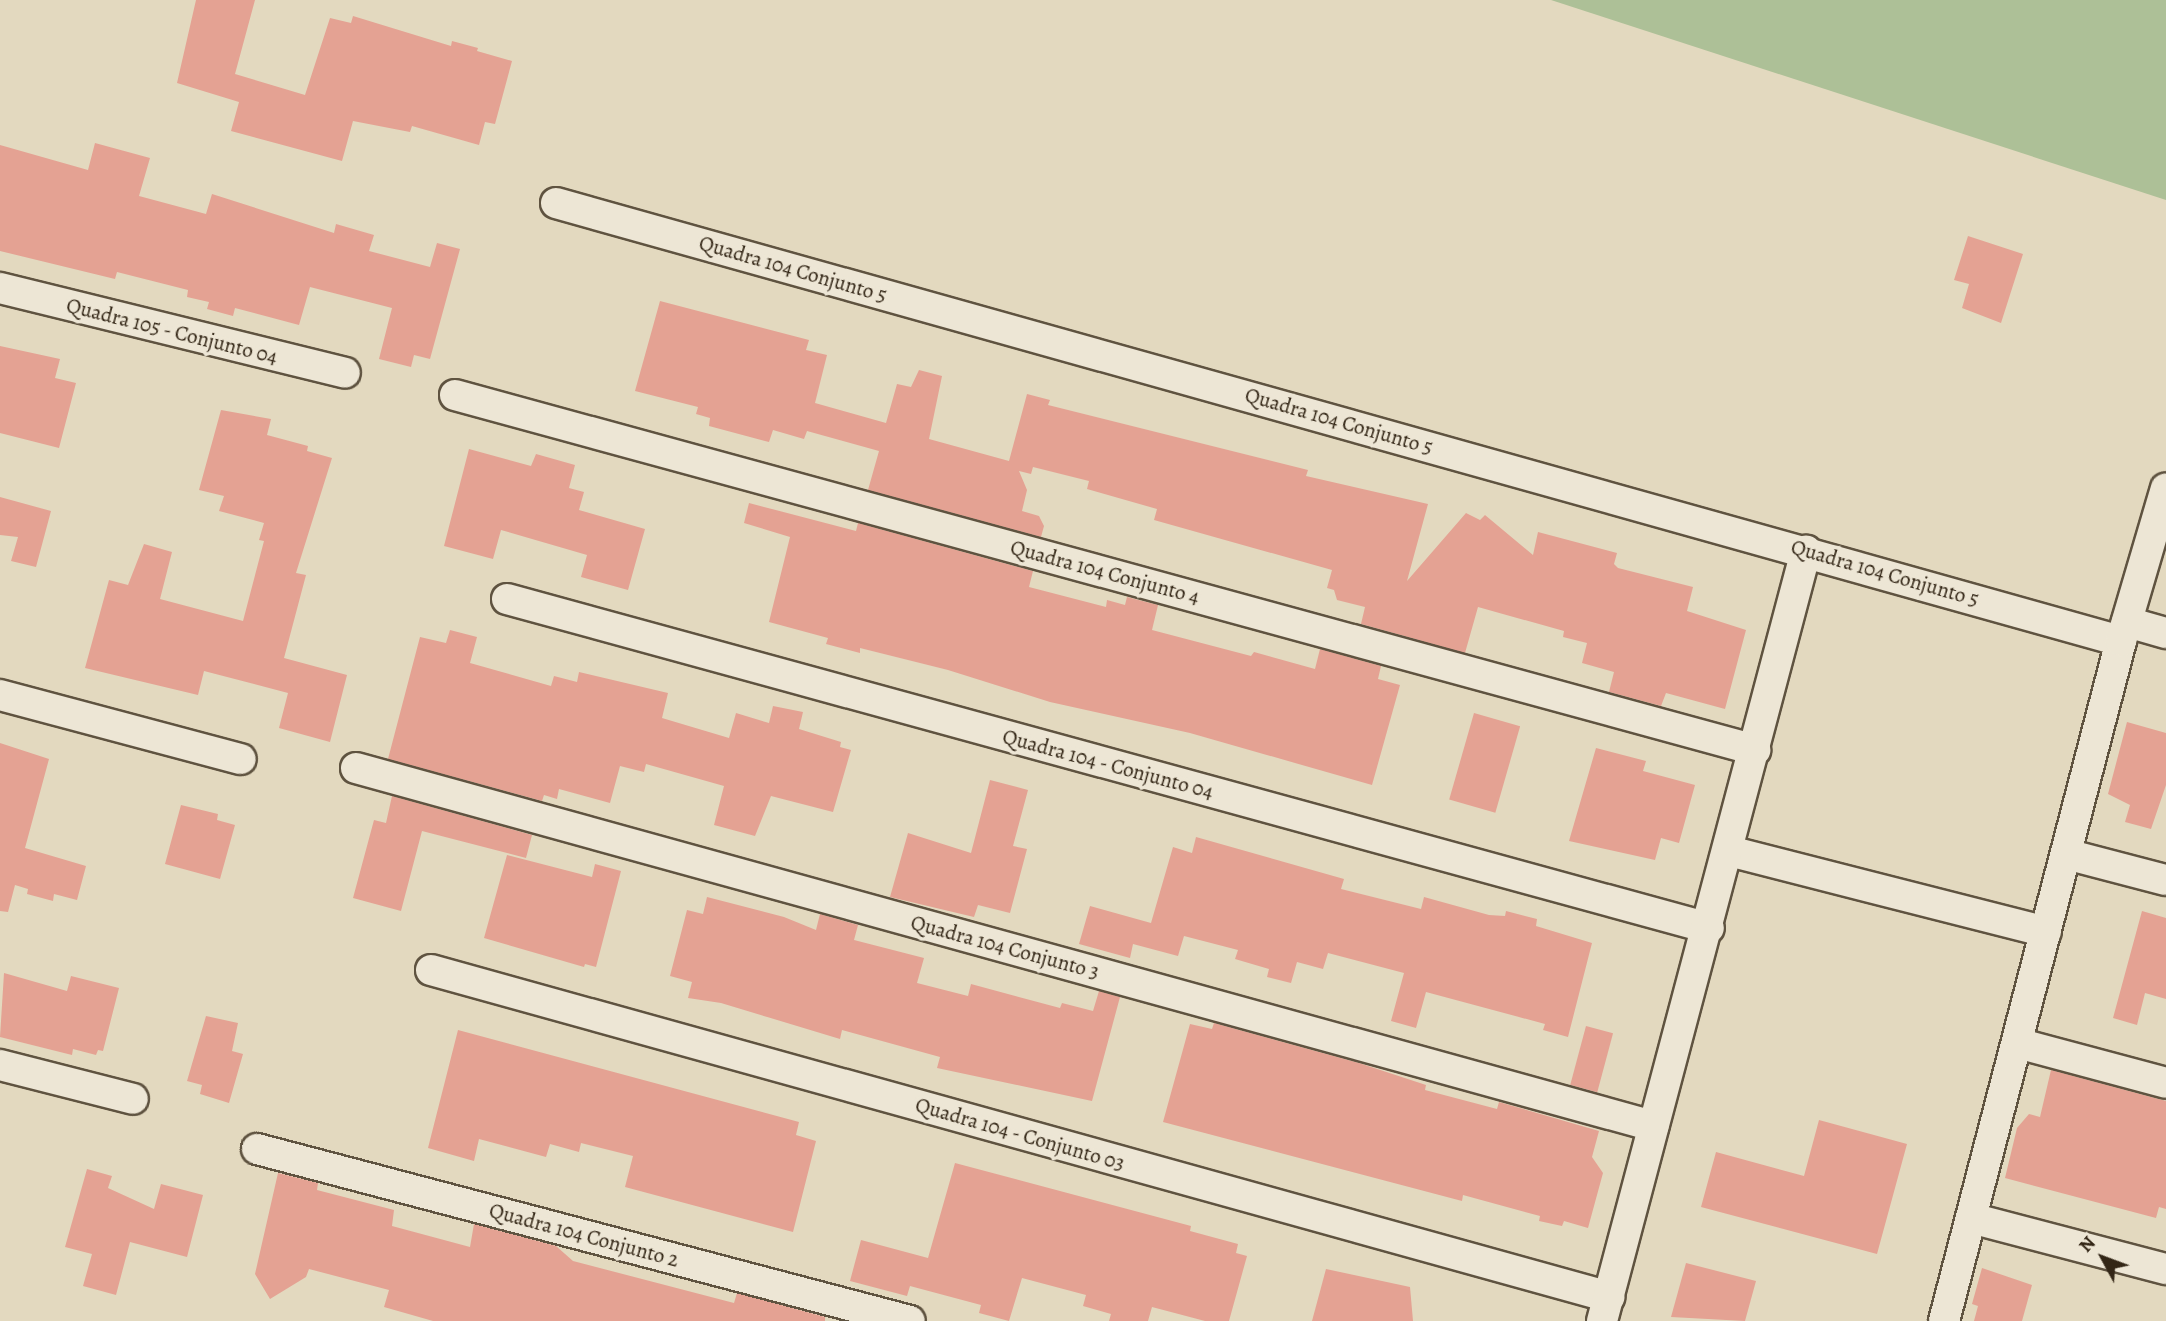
<!DOCTYPE html>
<html>
<head>
<meta charset="utf-8">
<style>
	body { margin:0 }
	#map { position:relative; width:2166px; height:1321px; overflow:hidden; background:#e3d9bf; font-family:Alegreya,serif }
	div>[style] { position:absolute }
	.green>* { inset:0; background:#adc097 }
	.building>* { inset:0; background:#e4a293; transform-origin:0 0 }
	.roads { filter:drop-shadow(2px 0 #5f5340) drop-shadow(-2px 0 #5f5340) drop-shadow(0 2px #5f5340) drop-shadow(0 -2px #5f5340) }
	.minor>* { height:30px; margin:-15px; padding:0 15px; transform-origin:15px; border-radius:15px; background:#ede6d5 }
	span { translate:-50% -50%; white-space:nowrap; text-align:center; line-height:1.15; -webkit-text-stroke:7px #ede6d5; paint-order:stroke }
	.street-label { font-size:21px; color:#332616 }
	.north { position:absolute; left:2068px; top:1223px; width:70px; height:70px; -webkit-text-stroke:5px #ede6d5; paint-order:stroke; rotate:311deg; font-size:19px; font-weight:700; line-height:28px; text-align:center; color:#332616 }
	.north::after { content:''; display:block; margin:auto; width:24px; height:32px; background:#332616; clip-path:polygon(50% 0,100% 100%,50% 72%,0 100%) }
</style>
</head>
<body>
<div id="map">
	<div class="green">
		<i style="clip-path:polygon(1551px 0,2166px 0,2166px 200px)"></i>
	</div>
	<div class="building">
		<i style="clip-path:polygon(196px 0,255px 0,235px 74px,305px 95px,330px 18px,351px 23px,353px 16px,451px 46px,452px 41px,478px 48px,477px 51px,512px 61px,495px 124px,485px 122px,479px 145px,412px 126px,410px 132px,353px 121px,342px 161px,231px 131px,239px 102px,177px 83px)"></i>
		<i style="clip-path:polygon(95px 143px,150px 158px,139px 196px,206px 214px,212px 194px,334px 233px,336px 224px,374px 235px,369px 251px,430px 267px,437px 243px,460px 249px,430px 359px,414px 355px,411px 367px,379px 359px,392px 308px,310px 287px,299px 325px,235px 308px,233px 316px,207px 309px,209px 302px,187px 297px,188px 290px,117px 272px,115px 279px,0 251px,0 145px,88px 170px)"></i>
		<i style="clip-path:polygon(1968px 236px,2023px 254px,2001px 323px,1962px 308px,1969px 284px,1954px 280px)"></i>
		<i style="clip-path:polygon(660px 301px,809px 340px,806px 350px,827px 355px,815px 403px,886px 423px,897px 384px,911px 387px,919px 370px,942px 376px,929px 439px,1009px 461px,1027px 394px,1050px 400px,1048px 405px,1308px 470px,1306px 476px,1428px 504px,1407px 581px,1466px 513px,1480px 520px,1485px 515px,1533px 555px,1538px 532px,1617px 553px,1614px 564px,1618px 568px,1693px 587px,1687px 611px,1746px 630px,1725px 709px,1666px 693px,1661px 706px,1609px 692px,1614px 672px,1582px 663px,1587px 643px,1563px 637px,1564px 631px,1478px 607px,1465px 653px,1361px 624px,1365px 607px,1337px 600px,1334px 590px,1327px 588px,1332px 570px,1154px 520px,1157px 509px,1087px 489px,1089px 481px,1033px 467px,1031px 474px,1019px 471px,1027px 490px,1022px 511px,1039px 516px,1044px 526px,1041px 537px,868px 490px,879px 451px,807px 431px,804px 439px,773px 430px,769px 442px,709px 426px,710px 418px,696px 414px,698px 407px,635px 391px)"></i>
		<i style="clip-path:polygon(0 346px,60px 359px,55px 378px,76px 383px,59px 448px,0 433px)"></i>
		<i style="clip-path:polygon(221px 410px,271px 419px,267px 435px,308px 446px,307px 451px,332px 458px,296px 573px,306px 575px,284px 658px,347px 675px,330px 742px,279px 728px,288px 693px,204px 671px,198px 695px,85px 668px,109px 580px,128px 585px,144px 544px,172px 552px,160px 599px,243px 621px,264px 541px,259px 540px,264px 523px,219px 511px,224px 496px,199px 490px)"></i>
		<i style="clip-path:polygon(469px 449px,531px 466px,536px 454px,575px 465px,569px 488px,584px 492px,579px 510px,645px 529px,628px 590px,581px 577px,587px 555px,501px 530px,493px 559px,444px 546px)"></i>
		<i style="clip-path:polygon(0 497px,51px 511px,36px 567px,11px 561px,18px 537px,0 535px)"></i>
		<i style="clip-path:polygon(749px 503px,856px 531px,858px 523px,1033px 571px,1029px 587px,1106px 607px,1107px 600px,1125px 605px,1127px 597px,1158px 605px,1152px 630px,1251px 656px,1254px 652px,1315px 669px,1320px 649px,1381px 666px,1378px 679px,1400px 685px,1372px 785px,1190px 733px,1050px 702px,948px 670px,860px 648px,860px 653px,826px 644px,828px 638px,769px 622px,790px 537px,744px 523px)"></i>
		<i style="clip-path:polygon(450px 630px,477px 637px,470px 663px,551px 686px,554px 676px,577px 682px,579px 672px,668px 693px,662px 718px,729px 738px,736px 713px,769px 723px,773px 706px,803px 712px,799px 729px,841px 742px,840px 747px,851px 750px,833px 812px,771px 796px,755px 836px,714px 825px,724px 786px,646px 764px,644px 772px,620px 766px,610px 803px,559px 789px,557px 799px,544px 795px,542px 801px,388px 759px,420px 637px,446px 643px)"></i>
		<i style="left:1474px;top:713px;width:48px;height:90px;rotate:16deg"></i>
		<i style="clip-path:polygon(2127px 722px,2166px 733px,2166px 785px,2151px 829px,2125px 822px,2130px 805px,2108px 794px)"></i>
		<i style="clip-path:polygon(0 743px,49px 759px,25px 848px,86px 866px,77px 900px,54px 894px,53px 901px,27px 894px,28px 889px,15px 885px,8px 912px,0 911px)"></i>
		<i style="clip-path:polygon(1596px 748px,1646px 761px,1643px 771px,1695px 785px,1679px 843px,1661px 838px,1655px 860px,1569px 841px)"></i>
		<i style="clip-path:polygon(990px 780px,1028px 790px,1013px 846px,1027px 849px,1010px 913px,978px 905px,974px 917px,890px 897px,908px 833px,971px 853px)"></i>
		<i style="clip-path:polygon(392px 796px,532px 835px,526px 858px,422px 831px,401px 911px,353px 898px,374px 820px,386px 823px)"></i>
		<i style="clip-path:polygon(181px 805px,218px 814px,217px 820px,235px 825px,220px 879px,165px 864px)"></i>
		<i style="clip-path:polygon(1196px 837px,1344px 879px,1341px 889px,1421px 909px,1424px 897px,1489px 915px,1505px 916px,1506px 911px,1537px 919px,1536px 926px,1592px 943px,1568px 1037px,1543px 1030px,1545px 1024px,1426px 992px,1416px 1028px,1391px 1021px,1404px 973px,1328px 953px,1323px 969px,1297px 962px,1291px 983px,1267px 977px,1269px 969px,1235px 959px,1238px 950px,1184px 936px,1178px 956px,1133px 944px,1130px 958px,1079px 944px,1090px 906px,1151px 923px,1173px 847px,1192px 853px)"></i>
		<i style="clip-path:polygon(507px 855px,592px 877px,595px 864px,621px 871px,596px 967px,585px 964px,584px 967px,484px 938px)"></i>
		<i style="clip-path:polygon(707px 897px,784px 917px,816px 930px,820px 914px,858px 925px,854px 940px,924px 958px,917px 983px,968px 996px,971px 984px,1060px 1008px,1062px 1003px,1093px 1011px,1099px 991px,1120px 997px,1092px 1101px,937px 1068px,940px 1057px,842px 1030px,840px 1039px,721px 1003px,688px 998px,692px 982px,670px 976px,687px 910px,703px 914px)"></i>
		<i style="clip-path:polygon(2142px 911px,2166px 918px,2166px 999px,2145px 993px,2137px 1025px,2113px 1018px)"></i>
		<i style="clip-path:polygon(4px 973px,67px 991px,71px 976px,119px 988px,103px 1051px,98px 1050px,96px 1055px,73px 1049px,72px 1055px,0 1037px)"></i>
		<i style="clip-path:polygon(206px 1016px,238px 1023px,232px 1051px,243px 1054px,229px 1103px,200px 1094px,202px 1085px,187px 1081px)"></i>
		<i style="clip-path:polygon(1214px 1023px,1359px 1063px,1426px 1085px,1425px 1090px,1497px 1109px,1499px 1102px,1599px 1131px,1592px 1157px,1603px 1173px,1588px 1228px,1564px 1221px,1562px 1226px,1539px 1221px,1540px 1216px,1463px 1195px,1462px 1201px,1163px 1122px,1190px 1024px,1212px 1029px)"></i>
		<i style="left:1586px;top:1026px;width:28px;height:61px;rotate:15deg"></i>
		<i style="clip-path:polygon(458px 1030px,799px 1122px,796px 1135px,816px 1141px,793px 1232px,625px 1187px,633px 1156px,581px 1143px,579px 1152px,550px 1144px,546px 1157px,479px 1139px,474px 1161px,428px 1148px)"></i>
		<i style="clip-path:polygon(2051px 1070px,2166px 1101px,2166px 1209px,2159px 1207px,2156px 1218px,2005px 1178px,2017px 1128px,2029px 1114px,2040px 1117px)"></i>
		<i style="clip-path:polygon(1819px 1120px,1907px 1144px,1877px 1254px,1701px 1207px,1716px 1152px,1804px 1176px)"></i>
		<i style="clip-path:polygon(955px 1163px,1191px 1226px,1190px 1231px,1238px 1244px,1236px 1253px,1247px 1256px,1229px 1321px,1205px 1321px,1152px 1307px,1148px 1321px,1109px 1321px,1111px 1314px,1083px 1306px,1086px 1295px,1022px 1278px,1009px 1321px,979px 1313px,981px 1305px,910px 1286px,907px 1296px,850px 1281px,861px 1240px,928px 1258px)"></i>
		<i style="clip-path:polygon(87px 1169px,112px 1176px,108px 1188px,154px 1209px,161px 1184px,203px 1195px,187px 1257px,130px 1242px,116px 1295px,83px 1286px,92px 1254px,65px 1247px)"></i>
		<i style="clip-path:polygon(278px 1173px,318px 1183px,317px 1190px,394px 1210px,392px 1226px,470px 1247px,474px 1224px,556px 1246px,573px 1261px,734px 1303px,737px 1293px,825px 1317px,825px 1321px,433px 1321px,384px 1307px,389px 1290px,309px 1269px,306px 1277px,270px 1299px,255px 1274px)"></i>
		<i style="clip-path:polygon(1686px 1263px,1756px 1281px,1745px 1321px,1671px 1317px)"></i>
		<i style="clip-path:polygon(1982px 1268px,2032px 1285px,2022px 1321px,1974px 1321px,1978px 1306px,1972px 1304px)"></i>
		<i style="clip-path:polygon(1326px 1269px,1410px 1287px,1413px 1321px,1312px 1321px)"></i>
	</div>
	<div class="roads">
		<div class="minor">
			<i style="left:556px;top:203px;width:1625px;rotate:15.64deg"></i>
			<i style="left:0;top:288px;width:355px;rotate:13.8deg"></i>
			<i style="left:455px;top:395px;width:1348px;rotate:15.27deg"></i>
			<i style="left:507px;top:599px;width:1246px;rotate:15.31deg"></i>
			<i style="left:2127px;top:622px;width:41px;rotate:15.8deg"></i>
			<i style="left:0;top:695px;width:249px;rotate:14.9deg"></i>
			<i style="left:356px;top:768px;width:1346px;rotate:15.43deg"></i>
			<i style="left:1729px;top:851px;width:327px;rotate:14.3deg"></i>
			<i style="left:2066px;top:854px;width:103px;rotate:14.6deg"></i>
			<i style="left:431px;top:970px;width:1223px;rotate:15.51deg"></i>
			<i style="left:2017px;top:1043px;width:154px;rotate:15deg"></i>
			<i style="left:0;top:1065px;width:137px;rotate:14.3deg"></i>
			<i style="left:257px;top:1149px;width:675px;rotate:14.76deg"></i>
			<i style="left:1971px;top:1218px;width:202px;rotate:14.7deg"></i>
			<i style="left:1602px;top:1321px;width:797px;rotate:-75.16deg"></i>
			<i style="left:1944px;top:1321px;width:703px;rotate:-75.41deg"></i>
			<i style="left:2121px;top:641px;width:159px;rotate:-73.6deg"></i>
		</div>
	</div>
	<div class="street-label">
		<span style="left:793px;top:269px;rotate:16deg">Quadra 104 Conjunto 5</span>
		<span style="left:172px;top:331px;rotate:14deg">Quadra 105 - Conjunto 04</span>
		<span style="left:1339px;top:421px;rotate:16deg">Quadra 104 Conjunto 5</span>
		<span style="left:1105px;top:572px;rotate:15deg">Quadra 104 Conjunto 4</span>
		<span style="left:1885px;top:573px;rotate:16deg">Quadra 104 Conjunto 5</span>
		<span style="left:1108px;top:764px;rotate:15deg">Quadra 104 - Conjunto 04</span>
		<span style="left:1005px;top:947px;rotate:15deg">Quadra 104 Conjunto 3</span>
		<span style="left:1020px;top:1134px;rotate:16deg">Quadra 104 - Conjunto 03</span>
		<span style="left:584px;top:1235px;rotate:15deg">Quadra 104 Conjunto 2</span>
	</div>
	<div class="north">N</div>
</div>
</body>
</html>
